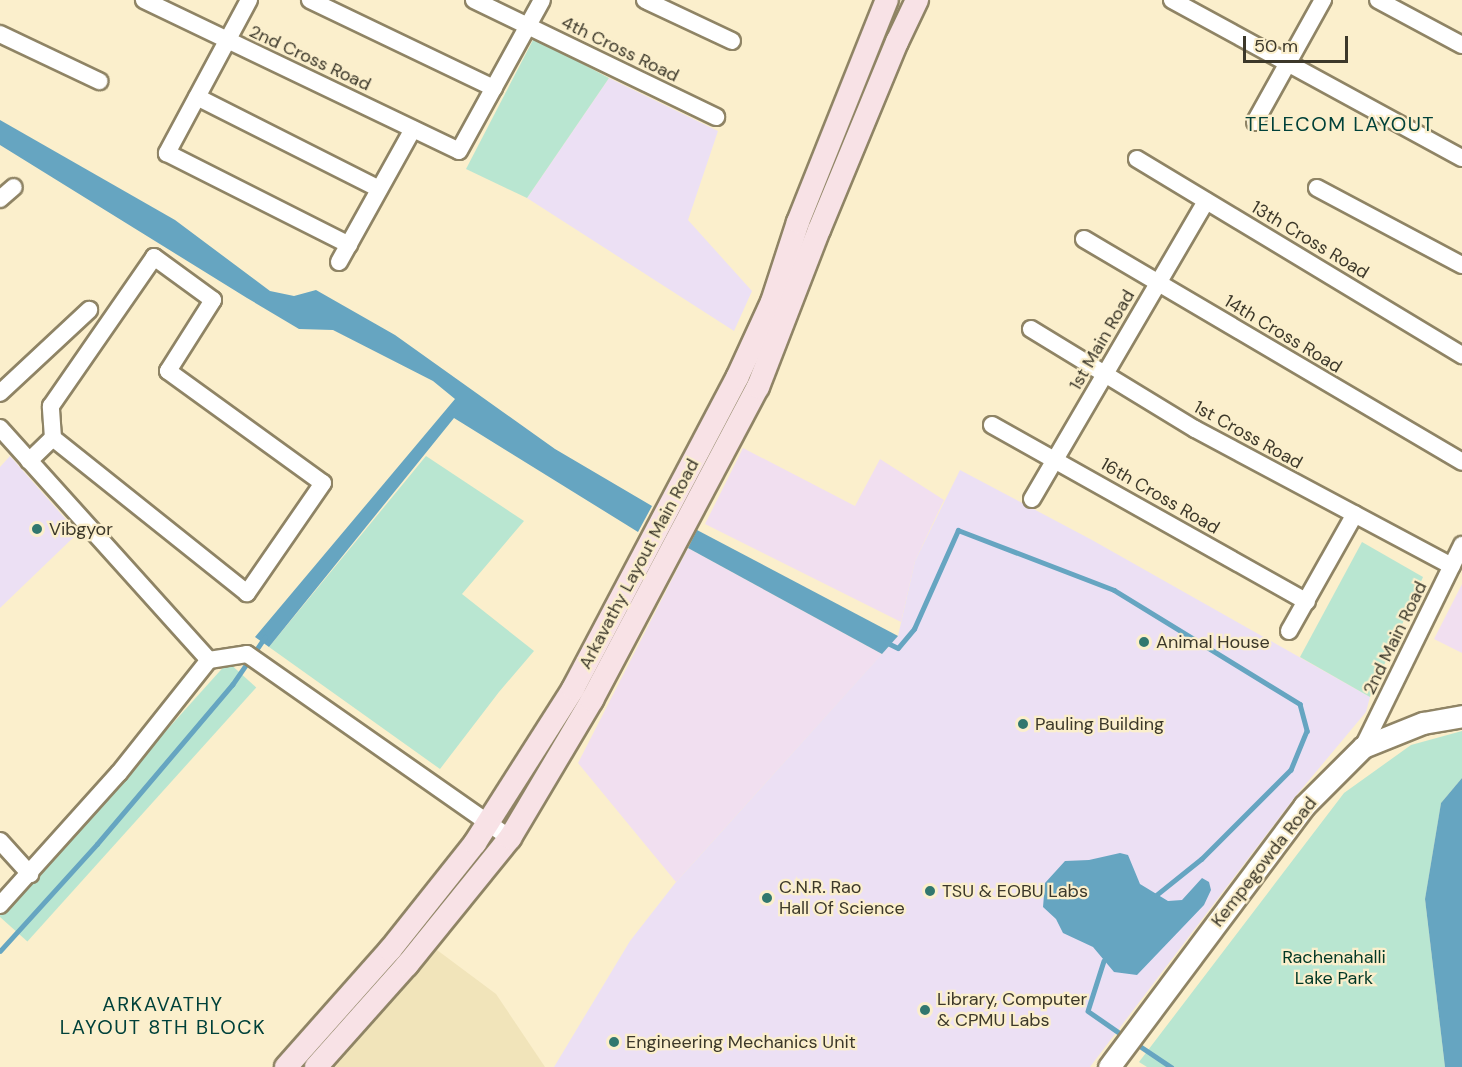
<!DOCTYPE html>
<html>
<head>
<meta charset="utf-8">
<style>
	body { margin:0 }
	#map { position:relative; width:1462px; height:1067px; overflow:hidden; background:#fbefcc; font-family:"DM Sans",sans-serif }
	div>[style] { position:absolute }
	.commercial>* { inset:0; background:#f1dff0 }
	.built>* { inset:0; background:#f1e4ba }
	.education>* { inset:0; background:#ece0f4 }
	.green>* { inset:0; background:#b9e6d1; transform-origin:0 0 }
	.water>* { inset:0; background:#66a5c1 }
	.stream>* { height:4.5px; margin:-2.25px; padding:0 2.25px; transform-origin:2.25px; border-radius:2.25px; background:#66a5c1 }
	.roads { filter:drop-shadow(2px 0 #8f8465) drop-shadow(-2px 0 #8f8465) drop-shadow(0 2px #8f8465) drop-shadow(0 -2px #8f8465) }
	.minor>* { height:16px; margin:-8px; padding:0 8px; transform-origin:8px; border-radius:8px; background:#fff }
	.tertiary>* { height:21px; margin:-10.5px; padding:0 10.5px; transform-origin:10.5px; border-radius:10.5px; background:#fff }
	.secondary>* { height:22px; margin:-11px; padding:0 11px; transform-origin:11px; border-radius:11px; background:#f8e2e6 }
	.dots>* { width:16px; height:16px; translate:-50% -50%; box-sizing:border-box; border:3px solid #fbefcc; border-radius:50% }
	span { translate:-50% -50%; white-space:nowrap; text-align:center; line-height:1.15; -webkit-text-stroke:4.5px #fbefcc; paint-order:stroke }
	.street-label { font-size:18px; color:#3c382a }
	.poi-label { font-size:18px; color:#3c382a }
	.left { translate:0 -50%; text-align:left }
	.park-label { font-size:18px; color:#003826 }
	.neighbourhood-label { font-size:20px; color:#00413a; letter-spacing:1.5px }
	.scale { position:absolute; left:1243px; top:36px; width:105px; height:27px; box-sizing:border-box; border:3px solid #3c382a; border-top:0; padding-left:8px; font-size:18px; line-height:21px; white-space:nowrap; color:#3c382a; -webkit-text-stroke:4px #fbefcc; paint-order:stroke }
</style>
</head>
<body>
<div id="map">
	<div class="commercial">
		<i style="clip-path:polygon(743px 448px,855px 506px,880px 459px,944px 500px,915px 561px,901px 622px,705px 524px)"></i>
		<i style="clip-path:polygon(688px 548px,882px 654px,676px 882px,578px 763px)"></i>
		<i style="clip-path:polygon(1462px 584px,1462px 653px,1434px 639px)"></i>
	</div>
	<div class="built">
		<i style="clip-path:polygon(437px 950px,496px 994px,545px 1067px,335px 1067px)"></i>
	</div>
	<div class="education">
		<i style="clip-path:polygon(609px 78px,718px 131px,688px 220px,752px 291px,734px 331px,527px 198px)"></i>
		<i style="clip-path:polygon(10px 456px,78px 533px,0 608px,0 467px)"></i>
		<i style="clip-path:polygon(960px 470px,1092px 540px,1370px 697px,1366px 712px,1295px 797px,1090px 1067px,554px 1067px,630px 941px,676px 882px,898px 636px,915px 561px)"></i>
	</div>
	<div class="green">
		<i style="clip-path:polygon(534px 38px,609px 78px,527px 198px,466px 169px)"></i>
		<i style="clip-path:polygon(426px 456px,524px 521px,462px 594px,534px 651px,499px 692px,440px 769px,269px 647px)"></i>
		<i style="clip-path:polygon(1362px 542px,1423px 577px,1370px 697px,1300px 657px)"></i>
		<i style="left:228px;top:662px;width:38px;height:342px;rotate:42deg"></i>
		<i style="clip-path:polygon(1462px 731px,1462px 778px,1441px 803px,1425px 899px,1445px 1067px,1147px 1067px,1139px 1062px,1344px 793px,1411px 745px)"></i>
	</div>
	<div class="water">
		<i style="clip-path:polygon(0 120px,175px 220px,270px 291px,294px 296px,316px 290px,395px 335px,555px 449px,652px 506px,638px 532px,454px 418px,269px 647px,255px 637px,455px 399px,433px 381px,333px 330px,299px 329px,247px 298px,0 145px)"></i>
		<i style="clip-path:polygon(697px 530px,898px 636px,882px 654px,688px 548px)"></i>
		<i style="clip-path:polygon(1462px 778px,1462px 1067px,1445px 1067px,1425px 899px,1441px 803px)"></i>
		<i style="clip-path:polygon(1120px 853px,1128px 855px,1140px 884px,1168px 901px,1182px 900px,1202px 878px,1209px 882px,1211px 890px,1204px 905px,1137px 975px,1114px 972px,1093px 947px,1063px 933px,1056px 919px,1043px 907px,1045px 883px,1065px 861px,1089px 860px)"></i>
	</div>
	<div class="stream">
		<i style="left:886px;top:642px;width:13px;rotate:27deg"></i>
		<i style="left:898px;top:648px;width:25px;rotate:-50deg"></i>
		<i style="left:914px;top:629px;width:108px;rotate:-66deg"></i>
		<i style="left:958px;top:530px;width:167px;rotate:21deg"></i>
		<i style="left:1114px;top:590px;width:218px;rotate:31.5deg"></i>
		<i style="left:1300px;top:704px;width:28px;rotate:75deg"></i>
		<i style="left:1307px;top:731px;width:42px;rotate:112.3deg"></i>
		<i style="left:1291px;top:770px;width:126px;rotate:135deg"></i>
		<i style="left:1202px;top:859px;width:58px;rotate:141.3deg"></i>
		<i style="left:0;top:951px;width:144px;rotate:-47.8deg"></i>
		<i style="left:97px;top:844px;width:209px;rotate:-49.7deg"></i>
		<i style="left:232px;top:685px;width:58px;rotate:-55.5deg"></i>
		<i style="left:1104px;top:961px;width:52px;rotate:107.7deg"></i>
		<i style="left:1088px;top:1011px;width:44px;rotate:34.8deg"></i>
		<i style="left:1134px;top:1042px;width:45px;rotate:34deg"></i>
	</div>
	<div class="roads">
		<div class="minor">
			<i style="left:144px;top:0;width:349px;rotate:25.6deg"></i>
			<i style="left:459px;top:151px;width:172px;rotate:-61.2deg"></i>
			<i style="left:249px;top:0;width:174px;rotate:118.2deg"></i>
			<i style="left:167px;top:153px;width:204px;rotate:26.8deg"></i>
			<i style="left:310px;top:0;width:204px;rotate:25.6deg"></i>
			<i style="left:474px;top:0;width:269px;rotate:25.8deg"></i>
			<i style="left:645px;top:0;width:96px;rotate:25.2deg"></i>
			<i style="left:1172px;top:0;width:330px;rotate:28.6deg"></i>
			<i style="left:1378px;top:0;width:95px;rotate:28.2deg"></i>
			<i style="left:0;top:34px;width:110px;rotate:25.4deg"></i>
			<i style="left:197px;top:97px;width:204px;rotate:26.8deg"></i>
			<i style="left:1255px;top:122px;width:140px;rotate:-60.9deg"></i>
			<i style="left:1137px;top:159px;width:380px;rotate:31.1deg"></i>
			<i style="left:1317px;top:188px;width:164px;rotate:28deg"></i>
			<i style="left:0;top:199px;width:18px;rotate:-41deg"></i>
			<i style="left:1084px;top:239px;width:439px;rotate:30.5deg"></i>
			<i style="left:154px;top:257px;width:73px;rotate:36.1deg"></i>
			<i style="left:213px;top:300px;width:84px;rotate:122.4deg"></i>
			<i style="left:168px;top:371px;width:191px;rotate:35.9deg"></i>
			<i style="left:323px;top:483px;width:134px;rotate:124.6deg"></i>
			<i style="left:247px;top:593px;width:248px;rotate:-141.4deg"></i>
			<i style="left:53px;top:438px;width:32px;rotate:-94deg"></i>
			<i style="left:51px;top:406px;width:181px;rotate:-55.3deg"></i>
			<i style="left:339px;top:262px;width:152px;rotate:-60.9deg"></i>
			<i style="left:1031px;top:329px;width:192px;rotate:31.4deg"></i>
			<i style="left:1195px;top:429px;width:291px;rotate:28.1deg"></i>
			<i style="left:0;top:393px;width:122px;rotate:-43deg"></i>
			<i style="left:992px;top:425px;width:361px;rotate:29.3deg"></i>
			<i style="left:0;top:428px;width:312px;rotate:48deg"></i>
			<i style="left:29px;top:461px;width:33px;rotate:-44deg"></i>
			<i style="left:1032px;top:499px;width:345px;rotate:-59.7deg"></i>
			<i style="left:1289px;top:631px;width:134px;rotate:-60.6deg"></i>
			<i style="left:1363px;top:747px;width:225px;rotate:-63.9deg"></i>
			<i style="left:0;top:841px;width:45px;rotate:47.7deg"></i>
			<i style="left:0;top:905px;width:178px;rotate:-48deg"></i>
			<i style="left:119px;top:773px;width:144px;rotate:-51.5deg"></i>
			<i style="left:209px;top:660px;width:38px;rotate:-9deg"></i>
			<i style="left:247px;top:654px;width:321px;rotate:35deg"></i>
		</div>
		<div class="tertiary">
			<i style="left:1109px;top:1067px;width:326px;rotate:-53.2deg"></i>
			<i style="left:1304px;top:806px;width:83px;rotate:-45deg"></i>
			<i style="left:1363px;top:747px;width:65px;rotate:-21.8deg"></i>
			<i style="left:1423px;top:723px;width:40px;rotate:-10deg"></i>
		</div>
		<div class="secondary">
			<i style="left:286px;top:1067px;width:157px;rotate:-48.4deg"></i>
			<i style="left:390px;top:950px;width:137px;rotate:-51.5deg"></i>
			<i style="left:475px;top:843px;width:183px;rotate:-57.5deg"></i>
			<i style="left:573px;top:689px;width:352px;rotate:-62.2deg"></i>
			<i style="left:737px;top:378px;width:84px;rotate:-65.3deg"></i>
			<i style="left:772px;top:302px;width:84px;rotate:-72deg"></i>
			<i style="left:798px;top:222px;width:239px;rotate:-68.2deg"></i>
			<i style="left:316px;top:1067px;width:137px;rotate:-48.3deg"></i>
			<i style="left:407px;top:965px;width:164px;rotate:-51deg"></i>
			<i style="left:510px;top:838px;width:161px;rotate:-59.3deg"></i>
			<i style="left:592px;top:700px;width:354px;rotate:-62.1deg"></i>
			<i style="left:758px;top:387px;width:168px;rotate:-68.8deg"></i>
			<i style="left:819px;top:230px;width:204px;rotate:-67.5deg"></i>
			<i style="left:897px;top:42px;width:47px;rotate:-64.5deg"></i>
		</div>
	</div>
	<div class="dots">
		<i style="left:37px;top:529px;background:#31776e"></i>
		<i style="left:1144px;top:642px;background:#31776e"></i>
		<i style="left:1023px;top:724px;background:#31776e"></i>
		<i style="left:930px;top:891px;background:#31776e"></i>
		<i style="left:767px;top:898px;background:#31776e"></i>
		<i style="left:925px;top:1010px;background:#31776e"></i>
		<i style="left:614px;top:1042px;background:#31776e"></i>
	</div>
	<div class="street-label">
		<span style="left:620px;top:49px;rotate:26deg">4th Cross Road</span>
		<span style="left:310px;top:58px;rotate:25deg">2nd Cross Road</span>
		<span style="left:1310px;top:240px;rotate:31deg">13th Cross Road</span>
		<span style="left:1283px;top:334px;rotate:31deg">14th Cross Road</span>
		<span style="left:1102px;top:340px;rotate:-60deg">1st Main Road</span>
		<span style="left:1248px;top:435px;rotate:29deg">1st Cross Road</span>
		<span style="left:1160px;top:496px;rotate:30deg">16th Cross Road</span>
		<span style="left:639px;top:564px;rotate:-62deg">Arkavathy Layout Main Road</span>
		<span style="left:1395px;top:638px;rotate:-64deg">2nd Main Road</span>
		<span style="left:1264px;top:862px;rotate:-52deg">Kempegowda Road</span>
	</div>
	<div class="poi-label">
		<span class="left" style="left:49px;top:529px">Vibgyor</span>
		<span class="left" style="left:1156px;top:642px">Animal House</span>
		<span class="left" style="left:1035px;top:724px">Pauling Building</span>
		<span class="left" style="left:779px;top:898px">C.N.R. Rao<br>Hall Of Science</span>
		<span class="left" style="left:942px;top:891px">TSU &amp; EOBU Labs</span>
		<span class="left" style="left:937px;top:1010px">Library, Computer<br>&amp; CPMU Labs</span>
		<span class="left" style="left:626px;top:1042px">Engineering Mechanics Unit</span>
	</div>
	<div class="park-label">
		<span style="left:1334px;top:968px">Rachenahalli<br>Lake Park</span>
	</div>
	<div class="neighbourhood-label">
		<span style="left:1340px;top:124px">TELECOM LAYOUT</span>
		<span style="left:163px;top:1016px">ARKAVATHY<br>LAYOUT 8TH BLOCK</span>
	</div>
	<div class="scale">50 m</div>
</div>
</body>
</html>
